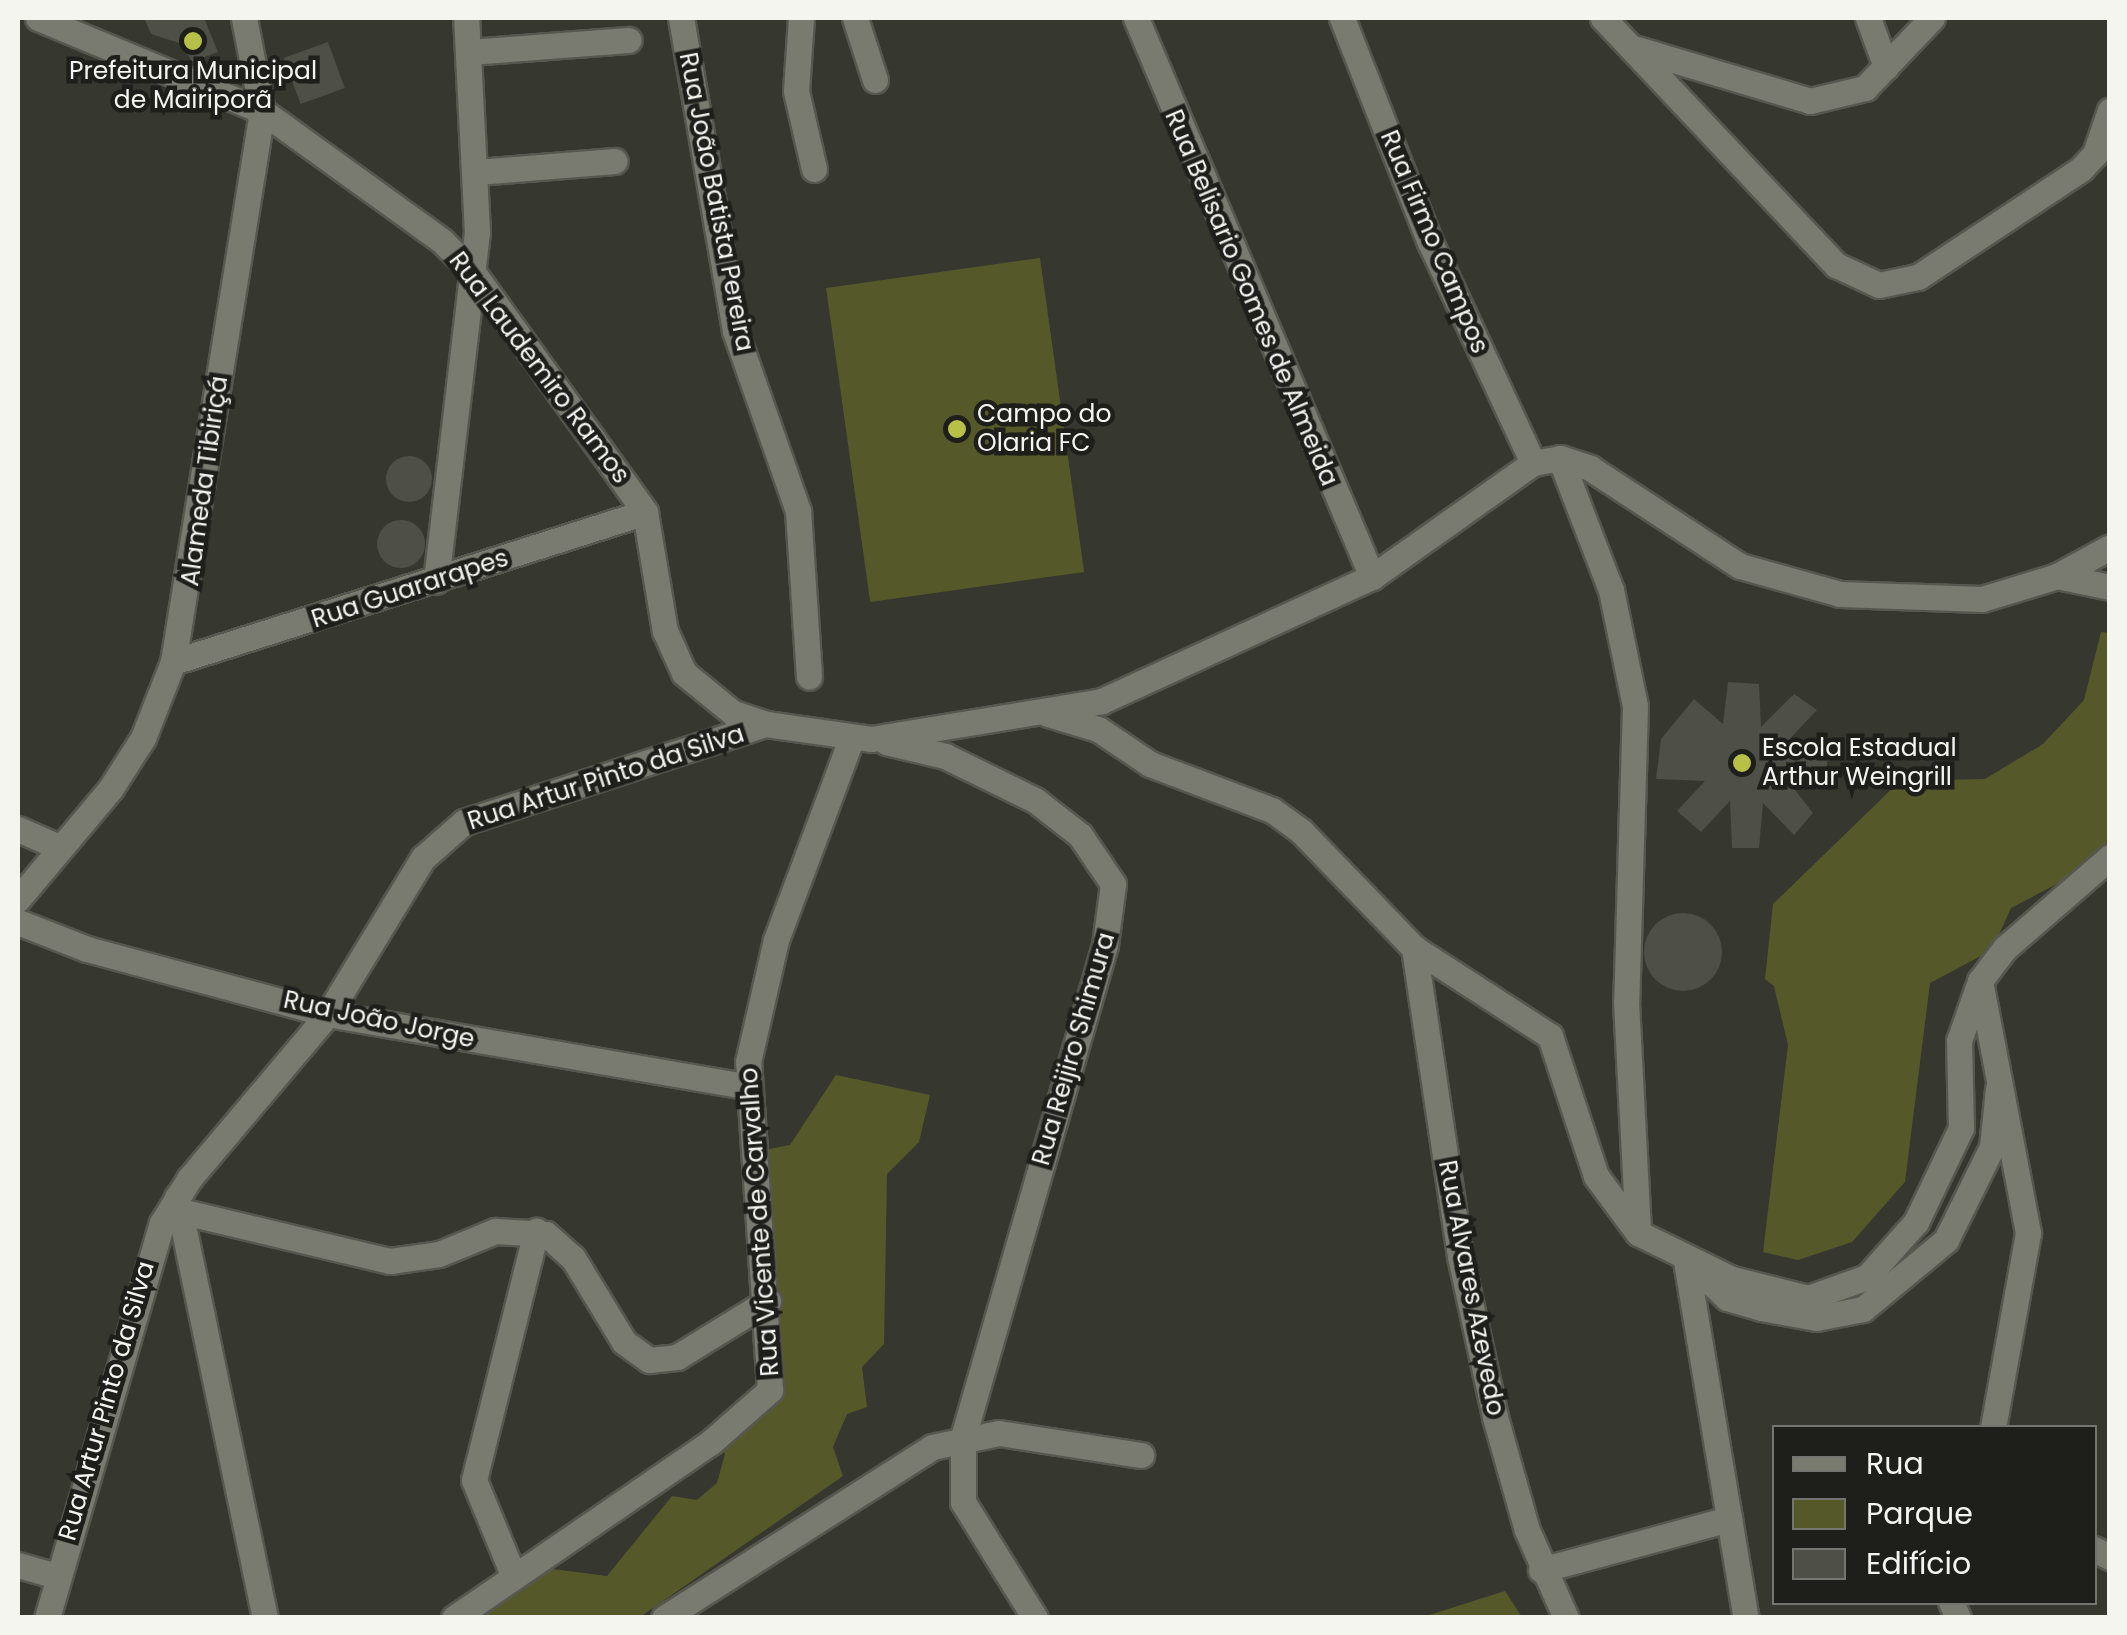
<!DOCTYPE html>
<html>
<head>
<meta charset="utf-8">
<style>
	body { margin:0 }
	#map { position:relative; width:2127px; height:1635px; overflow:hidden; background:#36382f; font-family:Poppins,sans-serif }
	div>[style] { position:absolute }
	.green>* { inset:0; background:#55592a; transform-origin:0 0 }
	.building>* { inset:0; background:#4e4f46; transform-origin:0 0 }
	.round { border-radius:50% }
	.roads { filter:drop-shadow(2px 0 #56574f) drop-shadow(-2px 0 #56574f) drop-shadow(0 2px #56574f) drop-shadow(0 -2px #56574f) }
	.street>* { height:25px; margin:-12.5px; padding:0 12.5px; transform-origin:12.5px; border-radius:12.5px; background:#797b71 }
	.dots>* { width:28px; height:28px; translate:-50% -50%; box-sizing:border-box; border:5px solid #1e1e1b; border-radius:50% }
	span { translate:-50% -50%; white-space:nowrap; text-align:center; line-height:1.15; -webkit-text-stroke:9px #1e1e1b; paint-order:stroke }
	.poi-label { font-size:25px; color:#f4f5ef }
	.left { translate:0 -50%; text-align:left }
	.street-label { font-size:25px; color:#f4f5ef }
	.frame { position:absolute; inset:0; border:20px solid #f4f5ef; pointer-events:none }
	.legend { position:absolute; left:1772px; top:1425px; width:325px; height:180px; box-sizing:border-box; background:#1e1e1b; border:2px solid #747470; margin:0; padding:12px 18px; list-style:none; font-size:30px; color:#f4f5ef }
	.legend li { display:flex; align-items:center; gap:20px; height:50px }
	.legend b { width:50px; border:2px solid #747470 }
</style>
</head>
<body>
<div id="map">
	<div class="green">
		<i style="left:1040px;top:258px;width:317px;height:216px;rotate:82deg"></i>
		<i style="clip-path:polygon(2101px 632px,2109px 633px,2109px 843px,2070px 877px,2011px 908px,1992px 950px,1930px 983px,1905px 1182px,1852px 1242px,1798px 1260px,1763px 1252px,1788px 1045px,1774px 986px,1765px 979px,1773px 904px,1900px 781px,1985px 779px,2043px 744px,2084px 700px)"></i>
		<i style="clip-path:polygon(836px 1075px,930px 1095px,919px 1142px,887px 1174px,884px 1344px,862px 1367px,867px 1407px,847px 1414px,833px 1447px,843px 1476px,640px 1617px,467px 1618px,537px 1567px,607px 1576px,672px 1496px,697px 1500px,717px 1483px,725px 1454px,718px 1442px,767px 1400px,760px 1151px,790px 1145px)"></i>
		<i style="clip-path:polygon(1505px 1591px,1522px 1617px,1423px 1617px)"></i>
	</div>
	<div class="building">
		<i style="clip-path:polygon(144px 18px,204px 18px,218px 52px,192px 62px,182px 44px,151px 34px)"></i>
		<i style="left:328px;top:42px;width:49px;height:47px;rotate:70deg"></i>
		<i class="round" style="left:386px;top:456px;width:46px;height:46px"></i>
		<i class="round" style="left:377px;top:520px;width:48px;height:48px"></i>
		<i style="clip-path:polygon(1728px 682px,1759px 684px,1761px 727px,1794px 694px,1817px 710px,1782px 747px,1828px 750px,1826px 779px,1785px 777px,1813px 813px,1794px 835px,1763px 803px,1759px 848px,1732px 848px,1730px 801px,1701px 832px,1677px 811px,1705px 781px,1656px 779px,1661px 739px,1694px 699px,1723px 724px)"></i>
		<i class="round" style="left:1644px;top:913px;width:78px;height:78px"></i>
	</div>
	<div class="roads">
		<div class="street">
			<i style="left:38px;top:18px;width:243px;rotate:22.5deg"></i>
			<i style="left:262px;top:111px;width:222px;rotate:35.8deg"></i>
			<i style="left:442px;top:241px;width:42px;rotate:45deg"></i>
			<i style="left:472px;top:271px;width:297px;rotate:54.3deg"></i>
			<i style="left:645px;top:512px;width:121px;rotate:80.5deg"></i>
			<i style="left:665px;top:631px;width:46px;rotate:65.7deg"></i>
			<i style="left:684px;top:673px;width:63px;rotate:39.2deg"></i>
			<i style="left:733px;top:713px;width:35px;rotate:18deg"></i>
			<i style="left:681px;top:18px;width:318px;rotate:80.2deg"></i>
			<i style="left:735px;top:331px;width:191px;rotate:70.7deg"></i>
			<i style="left:798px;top:511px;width:166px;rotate:86.2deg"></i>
			<i style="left:801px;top:18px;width:73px;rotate:93.9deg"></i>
			<i style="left:796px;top:91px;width:80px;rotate:77deg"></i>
			<i style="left:855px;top:18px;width:65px;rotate:72.1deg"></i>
			<i style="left:1136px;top:18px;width:607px;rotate:67.11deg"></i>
			<i style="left:1342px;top:18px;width:241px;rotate:68.6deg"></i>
			<i style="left:1430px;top:242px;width:244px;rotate:65deg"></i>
			<i style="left:1603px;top:18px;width:340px;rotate:46.7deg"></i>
			<i style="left:1836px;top:265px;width:47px;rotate:24.9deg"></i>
			<i style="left:1879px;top:285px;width:40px;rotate:-12deg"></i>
			<i style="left:1918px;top:277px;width:196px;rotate:-33.5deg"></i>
			<i style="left:2081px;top:169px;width:21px;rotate:-47deg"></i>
			<i style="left:2095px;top:154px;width:46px;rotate:-71.2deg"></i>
			<i style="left:1868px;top:18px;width:52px;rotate:69.8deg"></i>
			<i style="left:1637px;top:49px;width:181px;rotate:16.7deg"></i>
			<i style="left:1810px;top:101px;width:57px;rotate:-13.3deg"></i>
			<i style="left:1865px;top:88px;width:97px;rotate:-46.3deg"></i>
			<i style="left:469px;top:52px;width:160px;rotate:-4.3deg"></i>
			<i style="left:477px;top:172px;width:138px;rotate:-4.6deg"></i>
			<i style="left:1560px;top:458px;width:142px;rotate:68.9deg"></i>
			<i style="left:1611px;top:590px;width:118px;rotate:78.3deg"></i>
			<i style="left:1635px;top:706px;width:296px;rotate:91.7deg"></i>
			<i style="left:1626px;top:1002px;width:231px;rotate:87deg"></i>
			<i style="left:2057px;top:576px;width:54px;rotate:11.7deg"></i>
			<i style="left:436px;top:581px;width:351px;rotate:-83.3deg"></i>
			<i style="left:477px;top:232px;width:214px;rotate:-92.9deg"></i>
			<i style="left:173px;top:662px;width:495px;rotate:-17.6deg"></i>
			<i style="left:1048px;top:714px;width:52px;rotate:16.7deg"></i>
			<i style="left:1098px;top:729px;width:63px;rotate:33.9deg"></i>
			<i style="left:1150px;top:764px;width:130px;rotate:20.7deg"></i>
			<i style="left:1272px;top:810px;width:36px;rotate:36deg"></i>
			<i style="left:1301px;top:831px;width:163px;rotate:46deg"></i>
			<i style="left:1414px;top:948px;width:162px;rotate:32.9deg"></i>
			<i style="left:1550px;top:1036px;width:147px;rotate:71.8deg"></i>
			<i style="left:1596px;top:1176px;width:71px;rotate:53.6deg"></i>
			<i style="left:1638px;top:1233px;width:105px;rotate:26.1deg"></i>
			<i style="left:1732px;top:1279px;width:78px;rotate:14deg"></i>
			<i style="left:1808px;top:1298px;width:63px;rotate:-19.6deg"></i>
			<i style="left:1867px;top:1277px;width:74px;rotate:-48.3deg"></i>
			<i style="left:1916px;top:1222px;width:104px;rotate:-64.4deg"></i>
			<i style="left:1961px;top:1128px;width:87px;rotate:-91.3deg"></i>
			<i style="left:1959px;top:1041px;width:64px;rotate:-70.7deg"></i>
			<i style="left:1980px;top:981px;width:41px;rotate:-52.9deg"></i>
			<i style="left:2005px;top:948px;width:139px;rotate:-40.9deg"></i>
			<i style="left:886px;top:742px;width:61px;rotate:13.3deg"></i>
			<i style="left:945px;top:756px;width:100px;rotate:26.1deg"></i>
			<i style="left:1035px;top:800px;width:57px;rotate:37.9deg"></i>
			<i style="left:1080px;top:835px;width:59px;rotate:56deg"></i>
			<i style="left:1113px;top:884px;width:62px;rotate:97.5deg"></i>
			<i style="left:1105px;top:945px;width:512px;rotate:106.1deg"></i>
			<i style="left:963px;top:1437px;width:65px;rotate:90deg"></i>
			<i style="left:963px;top:1502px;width:137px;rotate:58.2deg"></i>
			<i style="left:18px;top:829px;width:45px;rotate:23.7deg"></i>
			<i style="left:18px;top:899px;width:145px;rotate:-50deg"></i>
			<i style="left:111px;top:788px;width:59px;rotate:-57.4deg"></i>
			<i style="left:143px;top:738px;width:82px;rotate:-68.5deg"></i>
			<i style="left:173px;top:662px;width:558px;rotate:-80.82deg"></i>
			<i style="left:262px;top:111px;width:95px;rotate:-101deg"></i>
			<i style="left:18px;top:922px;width:74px;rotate:21.4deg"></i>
			<i style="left:87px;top:949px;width:250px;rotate:15.1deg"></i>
			<i style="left:328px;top:1014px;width:425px;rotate:9.8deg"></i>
			<i style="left:1414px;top:948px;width:311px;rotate:81.5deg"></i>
			<i style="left:1460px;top:1256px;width:165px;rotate:77.7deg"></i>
			<i style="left:1495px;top:1417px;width:117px;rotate:74.2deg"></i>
			<i style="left:1527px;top:1530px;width:96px;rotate:66.1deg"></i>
			<i style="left:1980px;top:981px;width:257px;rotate:79.2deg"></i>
			<i style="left:2028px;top:1233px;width:198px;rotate:100.2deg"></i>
			<i style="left:177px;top:1197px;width:430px;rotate:78.2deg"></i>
			<i style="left:180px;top:1211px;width:216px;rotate:13.4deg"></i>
			<i style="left:390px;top:1261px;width:49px;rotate:-8.1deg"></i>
			<i style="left:439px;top:1254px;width:61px;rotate:-22.3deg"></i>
			<i style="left:495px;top:1231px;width:51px;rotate:3.4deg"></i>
			<i style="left:546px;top:1234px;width:36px;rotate:42deg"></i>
			<i style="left:573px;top:1258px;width:98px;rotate:58.7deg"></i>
			<i style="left:624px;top:1342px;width:31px;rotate:36deg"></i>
			<i style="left:649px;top:1360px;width:28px;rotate:-6deg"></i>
			<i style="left:677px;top:1357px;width:107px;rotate:-31.6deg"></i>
			<i style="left:1686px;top:1261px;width:362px;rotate:80.5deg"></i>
			<i style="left:1698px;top:1270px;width:40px;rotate:44deg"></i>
			<i style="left:1727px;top:1298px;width:35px;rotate:16deg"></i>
			<i style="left:1761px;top:1308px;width:56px;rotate:10.3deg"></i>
			<i style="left:1816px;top:1318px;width:48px;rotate:-10.8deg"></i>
			<i style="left:1863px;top:1309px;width:108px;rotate:-39.7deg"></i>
			<i style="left:1946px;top:1240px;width:104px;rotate:-63.7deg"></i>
			<i style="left:1992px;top:1147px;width:58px;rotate:-84.1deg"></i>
			<i style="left:2094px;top:1549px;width:18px;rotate:27deg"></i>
			<i style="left:18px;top:1565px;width:41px;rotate:15.8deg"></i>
			<i style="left:1541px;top:1570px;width:195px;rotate:-15.2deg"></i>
			<i style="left:514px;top:1577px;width:105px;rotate:-112.4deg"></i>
			<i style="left:474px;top:1480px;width:257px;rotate:-76deg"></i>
			<i style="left:1951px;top:1602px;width:17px;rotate:66deg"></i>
			<i style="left:47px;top:1618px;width:411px;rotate:-73.8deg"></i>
			<i style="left:162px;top:1223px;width:52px;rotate:-58.5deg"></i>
			<i style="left:189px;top:1179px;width:216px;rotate:-49.9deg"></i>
			<i style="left:328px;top:1014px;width:183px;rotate:-58.7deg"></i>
			<i style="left:423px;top:858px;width:55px;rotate:-41.3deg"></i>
			<i style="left:464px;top:822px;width:318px;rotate:-18deg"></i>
			<i style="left:766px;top:724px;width:106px;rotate:8.1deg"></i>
			<i style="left:871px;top:739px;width:234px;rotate:-9.3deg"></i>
			<i style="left:1102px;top:701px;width:297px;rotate:-24.7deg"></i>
			<i style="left:1372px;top:577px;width:197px;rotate:-35.3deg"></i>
			<i style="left:1533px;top:463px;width:27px;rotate:-10deg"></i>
			<i style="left:1560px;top:458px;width:32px;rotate:18deg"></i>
			<i style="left:1590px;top:468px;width:179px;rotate:33.2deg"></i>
			<i style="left:1740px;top:566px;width:104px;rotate:15.6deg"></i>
			<i style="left:1840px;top:594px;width:142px;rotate:2deg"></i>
			<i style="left:1982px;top:599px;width:78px;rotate:-17deg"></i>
			<i style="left:2057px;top:576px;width:60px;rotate:-28.7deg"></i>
			<i style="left:454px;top:1618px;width:311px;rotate:-34.4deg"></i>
			<i style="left:711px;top:1442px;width:79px;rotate:-41.4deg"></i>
			<i style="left:770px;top:1390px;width:329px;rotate:-93.8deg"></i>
			<i style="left:748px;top:1062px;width:125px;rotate:-77.1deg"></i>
			<i style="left:776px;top:940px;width:215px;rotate:-69.5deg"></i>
			<i style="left:664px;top:1618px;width:318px;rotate:-32.5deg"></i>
			<i style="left:932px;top:1447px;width:68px;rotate:-11.8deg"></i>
			<i style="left:999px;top:1433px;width:144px;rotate:8.8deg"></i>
		</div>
	</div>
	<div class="dots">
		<i style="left:193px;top:41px;background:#b7c148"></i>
		<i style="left:957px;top:429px;background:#b7c148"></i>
		<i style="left:1742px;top:763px;background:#b7c148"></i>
	</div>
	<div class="poi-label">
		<span style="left:193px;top:86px">Prefeitura Municipal<br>de Mairiporã</span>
		<span class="left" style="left:977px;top:429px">Campo do<br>Olaria FC</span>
		<span class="left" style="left:1762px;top:763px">Escola Estadual<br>Arthur Weingrill</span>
	</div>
	<div class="street-label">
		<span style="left:716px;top:202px;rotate:79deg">Rua João Batista Pereira</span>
		<span style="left:1434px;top:242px;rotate:67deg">Rua Firmo Campos</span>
		<span style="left:1251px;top:298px;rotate:67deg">Rua Belisario Gomes de Almeida</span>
		<span style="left:539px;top:368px;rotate:53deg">Rua Laudemiro Ramos</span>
		<span style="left:205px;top:481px;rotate:-82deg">Alameda Tibiriçá</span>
		<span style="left:410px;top:589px;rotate:-18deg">Rua Guararapes</span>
		<span style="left:606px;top:778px;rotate:-18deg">Rua Artur Pinto da Silva</span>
		<span style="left:379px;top:1020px;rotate:12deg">Rua João Jorge</span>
		<span style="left:1074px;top:1049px;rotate:-74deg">Rua Reijiro Shimura</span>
		<span style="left:760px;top:1222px;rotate:-94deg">Rua Vicente de Carvalho</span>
		<span style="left:1471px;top:1288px;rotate:79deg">Rua Alvares Azevedo</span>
		<span style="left:107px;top:1401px;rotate:-74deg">Rua Artur Pinto da Silva</span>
	</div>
	<div class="frame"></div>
	<ul class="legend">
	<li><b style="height:12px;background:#797b71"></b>Rua</li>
	<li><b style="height:28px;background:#55592a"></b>Parque</li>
	<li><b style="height:28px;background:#4e4f46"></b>Edifício</li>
	</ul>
</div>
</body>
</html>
